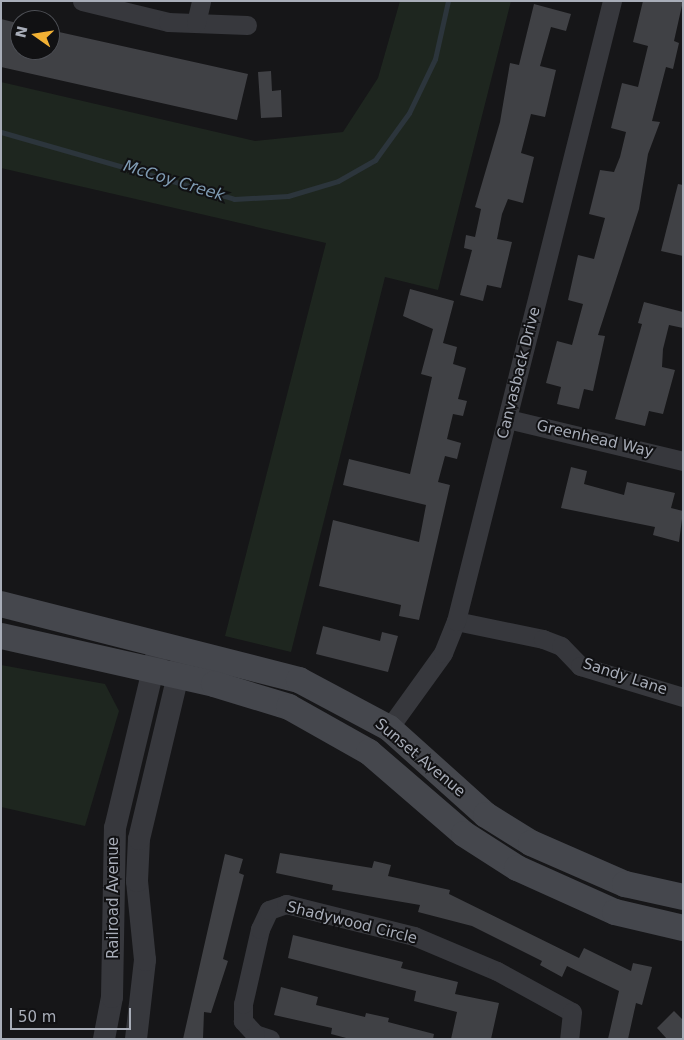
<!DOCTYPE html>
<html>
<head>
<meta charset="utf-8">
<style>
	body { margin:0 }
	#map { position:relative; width:684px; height:1040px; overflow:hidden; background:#161618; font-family:"DejaVu Sans",sans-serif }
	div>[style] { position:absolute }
	.green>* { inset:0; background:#1e261f }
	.stream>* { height:5px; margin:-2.5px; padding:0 2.5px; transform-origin:2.5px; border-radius:2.5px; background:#2c353c }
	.building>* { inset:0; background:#404145 }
	.minor>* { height:19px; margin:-9.5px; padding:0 9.5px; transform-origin:9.5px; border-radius:9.5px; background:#37383d }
	.tertiary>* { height:22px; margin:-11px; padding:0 11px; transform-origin:11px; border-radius:11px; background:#37383d }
	.secondary>* { height:26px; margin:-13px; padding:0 13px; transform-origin:13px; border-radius:13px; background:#45474d }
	span { translate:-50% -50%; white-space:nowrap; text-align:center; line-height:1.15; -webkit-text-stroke:4px #111113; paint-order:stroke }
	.street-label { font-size:15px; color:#a8adb8 }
	.water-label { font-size:16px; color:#7f9bb3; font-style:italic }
	.frame { position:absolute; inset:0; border:2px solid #a8adb8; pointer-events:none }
	.north { position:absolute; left:10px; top:10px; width:50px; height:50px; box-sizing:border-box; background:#111113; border:1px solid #4d4f55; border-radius:50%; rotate:283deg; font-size:14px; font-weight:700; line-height:20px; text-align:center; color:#a8adb8 }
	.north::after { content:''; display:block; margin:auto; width:18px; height:22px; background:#f2b134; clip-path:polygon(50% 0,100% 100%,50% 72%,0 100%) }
	.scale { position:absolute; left:10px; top:1008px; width:121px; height:22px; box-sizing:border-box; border:2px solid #a8adb8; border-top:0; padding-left:6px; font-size:15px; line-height:18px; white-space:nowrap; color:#a8adb8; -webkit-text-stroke:4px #111113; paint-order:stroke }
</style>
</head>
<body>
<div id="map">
	<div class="green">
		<i style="clip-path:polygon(400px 1px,511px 1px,438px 290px,385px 277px,291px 652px,225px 636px,326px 243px,1px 168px,1px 82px,255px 141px,343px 132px,378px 78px)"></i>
		<i style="clip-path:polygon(1px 665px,105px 684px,119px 711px,85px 826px,1px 807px)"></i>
	</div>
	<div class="stream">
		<i style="left:1px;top:132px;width:242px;rotate:16deg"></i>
		<i style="left:234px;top:199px;width:54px;rotate:-3.2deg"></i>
		<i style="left:288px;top:196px;width:52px;rotate:-16.7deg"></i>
		<i style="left:338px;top:181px;width:43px;rotate:-29.6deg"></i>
		<i style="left:375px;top:160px;width:58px;rotate:-54.1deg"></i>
		<i style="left:409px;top:113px;width:60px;rotate:-64.3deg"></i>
		<i style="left:435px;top:59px;width:59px;rotate:-77.4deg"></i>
	</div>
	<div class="building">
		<i style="clip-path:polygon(643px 1px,683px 1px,674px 41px,679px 43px,673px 69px,666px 67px,652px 121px,660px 122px,648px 154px,639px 209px,598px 335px,605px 336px,593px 391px,584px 389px,579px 409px,557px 404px,561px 387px,546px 383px,557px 341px,572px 345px,583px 304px,568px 300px,578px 255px,594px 259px,605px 218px,589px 214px,600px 170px,614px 172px,620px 157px,626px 132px,611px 128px,622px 83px,638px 87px,648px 46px,633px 42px)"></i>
		<i style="clip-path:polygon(534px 4px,571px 14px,566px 31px,551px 27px,540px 66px,556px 70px,545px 117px,531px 114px,521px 153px,534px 157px,523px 203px,508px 199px,502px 214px,497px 239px,512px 242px,501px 288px,487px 285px,483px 301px,460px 295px,472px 250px,464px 248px,466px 235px,475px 237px,481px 209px,475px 207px,500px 122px,510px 63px,519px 65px)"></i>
		<i style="clip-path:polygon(1px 19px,17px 23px,13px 39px,20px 41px,20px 50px,50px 50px,50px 30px,248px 74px,237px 120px,1px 67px)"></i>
		<i style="clip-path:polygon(271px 71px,272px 91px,281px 90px,282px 117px,261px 118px,258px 72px)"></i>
		<i style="clip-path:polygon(678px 184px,683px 185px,683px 256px,661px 251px)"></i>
		<i style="clip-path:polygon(410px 289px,454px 301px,443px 343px,457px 347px,453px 364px,466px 368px,458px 399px,467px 401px,463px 416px,453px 414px,447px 439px,461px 443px,457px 459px,445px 456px,438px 482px,450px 485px,419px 620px,399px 616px,401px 605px,319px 586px,333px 520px,419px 542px,426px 505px,343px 485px,349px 459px,410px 474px,432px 377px,421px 374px,433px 329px,403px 316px)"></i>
		<i style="clip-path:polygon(644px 302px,683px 312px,683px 328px,669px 325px,663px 349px,662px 367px,675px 370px,663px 414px,649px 411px,645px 426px,615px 419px,642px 324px,638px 323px)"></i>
		<i style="clip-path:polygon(571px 467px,587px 471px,584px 484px,624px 495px,627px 482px,675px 493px,671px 508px,683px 511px,679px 542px,653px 535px,655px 527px,561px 508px)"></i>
		<i style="clip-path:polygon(323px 626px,380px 641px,382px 632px,398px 636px,388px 672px,316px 654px)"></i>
		<i style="clip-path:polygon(280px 853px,372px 868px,374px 861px,391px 865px,388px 876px,450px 890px,449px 894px,579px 958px,584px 948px,631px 971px,633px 963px,652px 967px,642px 1005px,636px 1003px,628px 1039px,608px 1039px,619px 991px,567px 966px,562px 977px,540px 965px,542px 961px,472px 926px,418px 912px,420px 905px,332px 890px,333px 885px,276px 873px)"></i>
		<i style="clip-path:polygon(225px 854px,243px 859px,239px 873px,244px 875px,223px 959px,228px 961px,211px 1013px,204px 1012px,203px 1039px,183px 1039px)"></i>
		<i style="clip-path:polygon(293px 935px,403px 962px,401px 968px,458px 982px,455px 994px,499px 1003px,491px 1039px,451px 1039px,457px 1012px,414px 1001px,416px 991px,288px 958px)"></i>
		<i style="clip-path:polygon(281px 987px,318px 997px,316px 1005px,365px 1017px,366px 1013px,389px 1018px,388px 1022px,434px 1034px,433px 1039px,350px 1039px,331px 1034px,332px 1028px,274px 1015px)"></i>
		<i style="clip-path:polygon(674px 1011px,683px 1020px,683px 1039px,667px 1039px,657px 1028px)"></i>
	</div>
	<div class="minor">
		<i style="left:82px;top:1px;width:89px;rotate:13.7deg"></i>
		<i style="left:168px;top:22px;width:79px;rotate:2.2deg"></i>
		<i style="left:196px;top:23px;width:23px;rotate:-77deg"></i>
		<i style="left:508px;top:419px;width:180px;rotate:13.5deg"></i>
		<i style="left:456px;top:621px;width:89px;rotate:11.7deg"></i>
		<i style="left:543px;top:639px;width:19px;rotate:21deg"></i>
		<i style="left:561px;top:646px;width:28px;rotate:46deg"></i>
		<i style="left:580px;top:666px;width:108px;rotate:16.8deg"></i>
		<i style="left:389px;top:728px;width:92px;rotate:-54.2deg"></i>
		<i style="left:443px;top:653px;width:35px;rotate:-68deg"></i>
		<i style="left:456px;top:621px;width:639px;rotate:-75.88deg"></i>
		<i style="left:270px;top:1039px;width:16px;rotate:-162deg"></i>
		<i style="left:255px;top:1034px;width:18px;rotate:-133deg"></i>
		<i style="left:243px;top:1021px;width:17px;rotate:-90deg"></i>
		<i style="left:243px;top:1004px;width:77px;rotate:-77.2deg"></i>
		<i style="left:260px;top:929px;width:21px;rotate:-65deg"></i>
		<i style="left:269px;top:910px;width:18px;rotate:-19deg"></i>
		<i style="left:286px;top:904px;width:132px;rotate:14deg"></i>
		<i style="left:414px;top:936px;width:90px;rotate:22.9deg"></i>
		<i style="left:497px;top:971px;width:85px;rotate:28.7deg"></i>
		<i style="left:572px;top:1012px;width:27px;rotate:96deg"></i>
	</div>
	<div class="tertiary">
		<i style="left:104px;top:1039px;width:43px;rotate:-79.2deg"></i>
		<i style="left:112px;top:997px;width:169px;rotate:-89deg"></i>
		<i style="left:115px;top:828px;width:180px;rotate:-76.5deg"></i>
		<i style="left:136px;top:1039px;width:80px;rotate:-83.5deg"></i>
		<i style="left:145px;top:960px;width:79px;rotate:-95.8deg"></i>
		<i style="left:137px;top:881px;width:42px;rotate:-87.3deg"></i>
		<i style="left:139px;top:839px;width:185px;rotate:-76.6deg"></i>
	</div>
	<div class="secondary">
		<i style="left:1px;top:604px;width:308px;rotate:14.3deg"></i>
		<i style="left:299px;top:680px;width:102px;rotate:28.1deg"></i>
		<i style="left:389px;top:728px;width:130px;rotate:41.9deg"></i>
		<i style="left:486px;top:815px;width:53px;rotate:31.9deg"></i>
		<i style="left:531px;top:843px;width:103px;rotate:23.6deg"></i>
		<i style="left:625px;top:884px;width:59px;rotate:12.6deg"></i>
		<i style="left:1px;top:636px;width:218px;rotate:12.7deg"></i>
		<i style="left:214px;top:684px;width:78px;rotate:17deg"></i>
		<i style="left:289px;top:707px;width:92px;rotate:29.4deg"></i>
		<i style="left:369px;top:752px;width:125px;rotate:40.8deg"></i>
		<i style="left:464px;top:834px;width:63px;rotate:32.7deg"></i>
		<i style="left:517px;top:868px;width:107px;rotate:24.2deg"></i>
		<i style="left:615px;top:912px;width:70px;rotate:13.2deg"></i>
	</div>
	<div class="street-label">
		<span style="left:519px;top:373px;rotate:-76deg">Canvasback Drive</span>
		<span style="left:595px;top:439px;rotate:13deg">Greenhead Way</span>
		<span style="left:625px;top:677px;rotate:18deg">Sandy Lane</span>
		<span style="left:420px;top:758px;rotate:40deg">Sunset Avenue</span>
		<span style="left:114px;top:898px;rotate:-90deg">Railroad Avenue</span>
		<span style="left:352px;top:923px;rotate:14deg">Shadywood Circle</span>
	</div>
	<div class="water-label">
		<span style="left:174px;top:181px;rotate:17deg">McCoy Creek</span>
	</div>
	<div class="frame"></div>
	<div class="north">N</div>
	<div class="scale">50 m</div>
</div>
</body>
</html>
